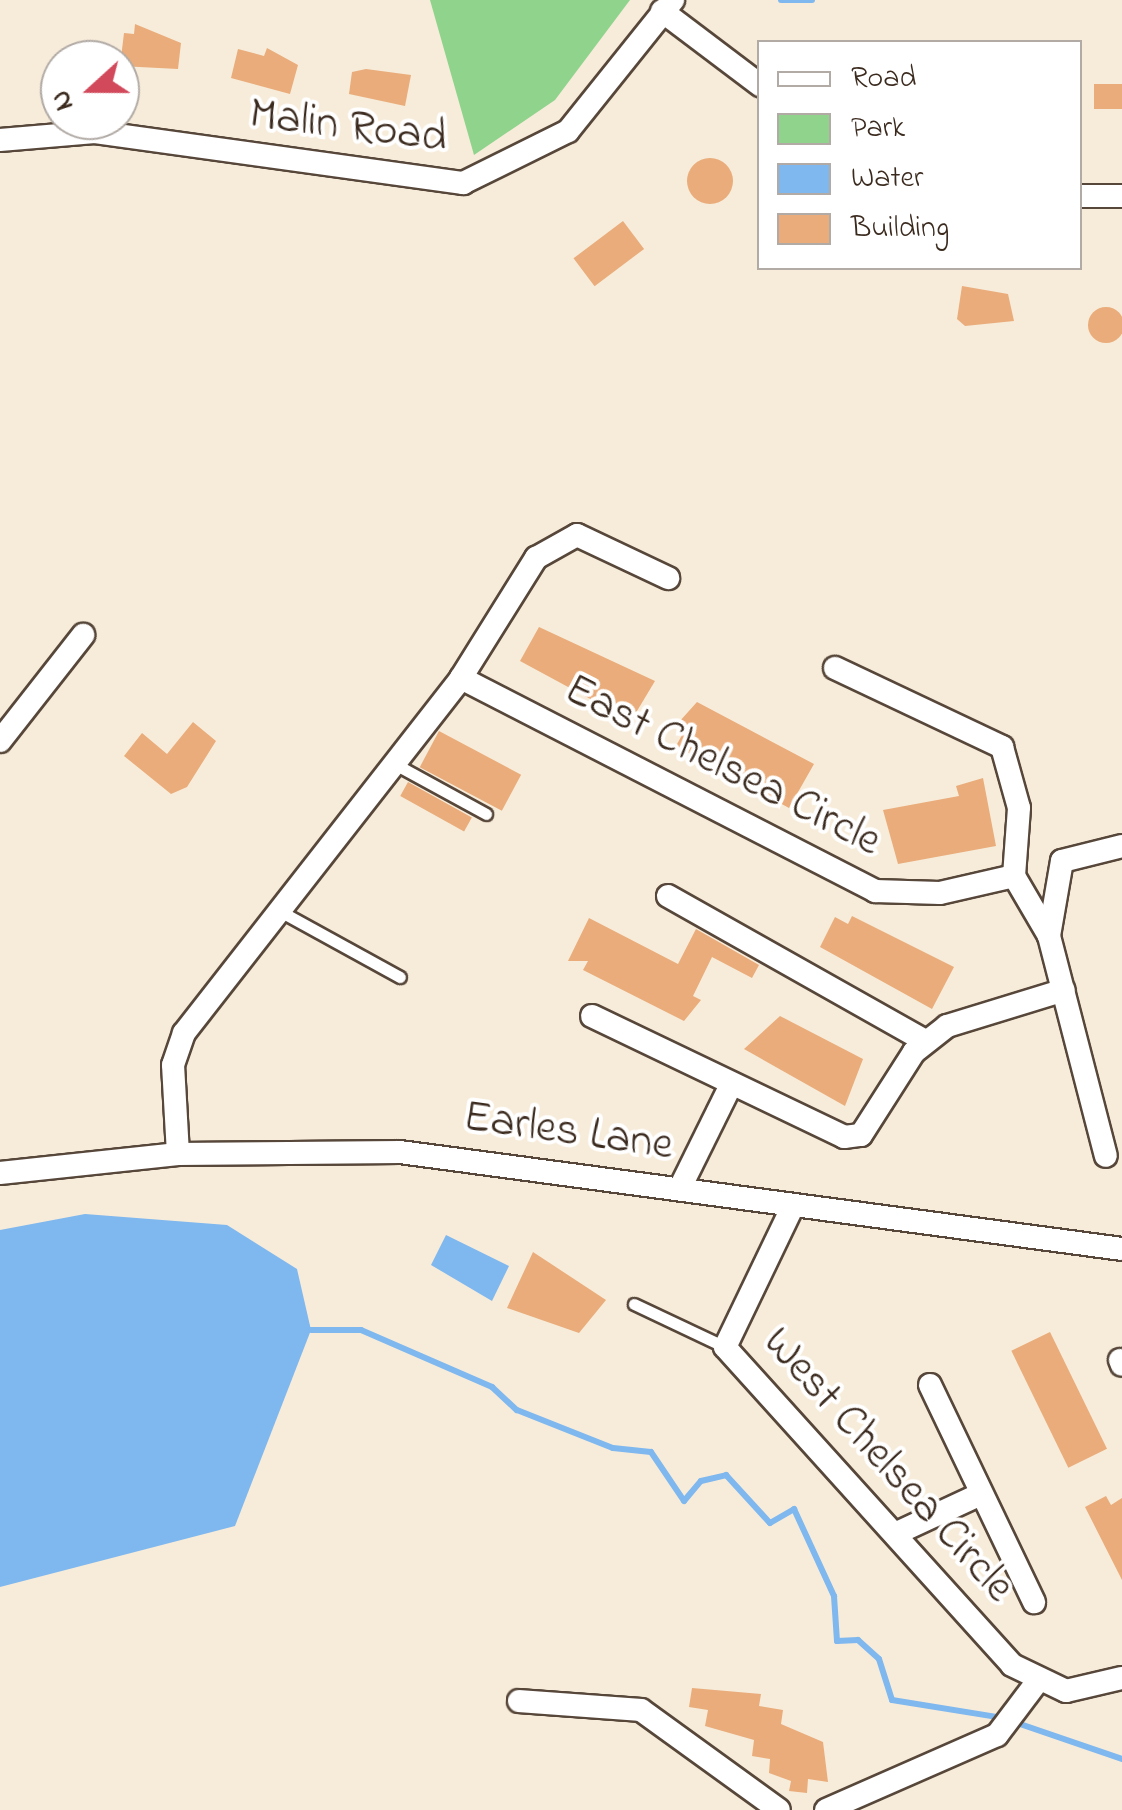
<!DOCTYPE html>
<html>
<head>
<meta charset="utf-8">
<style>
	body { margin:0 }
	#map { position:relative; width:1122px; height:1810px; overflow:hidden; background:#f7ecda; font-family:"Indie Flower",sans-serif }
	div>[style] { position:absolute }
	.green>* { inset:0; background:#8fd38c }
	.water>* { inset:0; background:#7fb7ef }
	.stream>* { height:6px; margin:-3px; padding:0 3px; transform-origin:3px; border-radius:3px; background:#7fb7ef }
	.building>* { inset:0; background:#e9ac7a; transform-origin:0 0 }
	.round { border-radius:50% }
	.roads { filter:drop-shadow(2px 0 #57473a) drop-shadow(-2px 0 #57473a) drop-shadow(0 2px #57473a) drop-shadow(0 -2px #57473a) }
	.service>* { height:11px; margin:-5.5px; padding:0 5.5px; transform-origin:5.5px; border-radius:5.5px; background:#fff }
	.minor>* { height:22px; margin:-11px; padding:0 11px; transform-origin:11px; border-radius:11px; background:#fff }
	span { translate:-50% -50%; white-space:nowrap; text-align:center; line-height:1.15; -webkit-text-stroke:8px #fff; paint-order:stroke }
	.street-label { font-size:45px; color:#3b2a1e }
	.legend { position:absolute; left:757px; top:40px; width:325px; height:230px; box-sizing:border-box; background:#fff; border:2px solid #b1aaa5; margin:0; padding:12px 18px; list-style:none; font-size:30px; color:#3b2a1e }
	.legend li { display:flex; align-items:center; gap:20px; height:50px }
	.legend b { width:50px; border:2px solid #b1aaa5 }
	.north { position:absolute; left:40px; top:40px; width:100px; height:100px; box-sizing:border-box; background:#fff; border:2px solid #b1aaa5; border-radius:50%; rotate:249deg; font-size:28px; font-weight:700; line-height:40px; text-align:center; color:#3b2a1e }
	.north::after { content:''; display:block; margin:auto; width:35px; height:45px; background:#d1495b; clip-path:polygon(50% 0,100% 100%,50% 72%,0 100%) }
</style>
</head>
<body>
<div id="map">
	<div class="green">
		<i style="clip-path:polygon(430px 0,630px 0,555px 100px,474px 155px)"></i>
	</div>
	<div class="water">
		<i style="clip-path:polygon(85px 1214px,227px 1225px,297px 1269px,311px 1330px,235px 1526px,0 1587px,0 1230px)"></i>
		<i style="clip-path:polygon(446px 1235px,509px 1266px,492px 1301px,431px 1265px)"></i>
	</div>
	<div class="stream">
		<i style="left:781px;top:0;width:31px"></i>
		<i style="left:311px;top:1330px;width:50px"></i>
		<i style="left:361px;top:1330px;width:143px;rotate:23.5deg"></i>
		<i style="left:492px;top:1387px;width:34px;rotate:43deg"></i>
		<i style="left:517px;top:1410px;width:103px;rotate:21.6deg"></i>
		<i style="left:613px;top:1448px;width:38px;rotate:6deg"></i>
		<i style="left:651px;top:1452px;width:59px;rotate:56deg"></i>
		<i style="left:684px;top:1501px;width:26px;rotate:-50deg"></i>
		<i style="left:701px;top:1481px;width:26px;rotate:-13deg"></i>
		<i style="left:726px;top:1475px;width:65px;rotate:47.5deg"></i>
		<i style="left:770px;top:1523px;width:28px;rotate:-30deg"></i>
		<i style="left:794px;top:1509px;width:96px;rotate:65.3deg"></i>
		<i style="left:834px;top:1596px;width:45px;rotate:86.2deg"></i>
		<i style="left:837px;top:1641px;width:21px;rotate:-3deg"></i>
		<i style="left:858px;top:1640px;width:28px;rotate:42deg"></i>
		<i style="left:879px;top:1659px;width:43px;rotate:72.4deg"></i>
		<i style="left:892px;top:1700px;width:112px;rotate:9.2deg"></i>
		<i style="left:1014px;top:1722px;width:114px;rotate:18.9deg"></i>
	</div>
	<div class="building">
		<i style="clip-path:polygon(135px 24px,181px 43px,178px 69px,120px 66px,124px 33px,134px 34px)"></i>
		<i style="clip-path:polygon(267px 48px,298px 65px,290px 94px,231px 78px,238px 49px,264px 56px)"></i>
		<i style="clip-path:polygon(366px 69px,411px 75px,405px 106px,349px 94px,352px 72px)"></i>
		<i style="left:1094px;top:84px;width:28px;height:25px"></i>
		<i class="round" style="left:687px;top:158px;width:46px;height:46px"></i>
		<i style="left:623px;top:221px;width:35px;height:62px;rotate:53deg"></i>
		<i style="clip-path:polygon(962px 286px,1008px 294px,1014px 321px,965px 326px,957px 319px)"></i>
		<i class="round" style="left:1088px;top:307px;width:36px;height:36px"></i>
		<i style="clip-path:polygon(539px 627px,655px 681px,631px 721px,520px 661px)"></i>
		<i style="clip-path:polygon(697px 702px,814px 764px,789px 808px,676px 746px,687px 726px,679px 722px)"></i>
		<i style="clip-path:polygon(193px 722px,216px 741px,187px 787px,171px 794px,124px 756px,142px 733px,167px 754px)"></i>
		<i style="left:439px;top:731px;width:93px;height:41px;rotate:28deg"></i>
		<i style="clip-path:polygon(983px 778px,996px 846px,898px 864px,883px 810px,959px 796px,956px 786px)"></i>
		<i style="left:408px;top:782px;width:73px;height:16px;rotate:29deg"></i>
		<i style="clip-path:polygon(852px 916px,954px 967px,932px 1009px,820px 947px,835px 917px,848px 924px)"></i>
		<i style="clip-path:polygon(589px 918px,678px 964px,696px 929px,759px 965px,752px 978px,712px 957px,693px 996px,701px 1000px,684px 1021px,583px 970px,588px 961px,568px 961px)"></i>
		<i style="clip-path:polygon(780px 1016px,863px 1059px,845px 1106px,744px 1049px)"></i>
		<i style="clip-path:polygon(533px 1252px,606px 1300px,579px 1333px,507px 1308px)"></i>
		<i style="left:1050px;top:1332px;width:130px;height:43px;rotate:64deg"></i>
		<i style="clip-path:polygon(1106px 1496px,1111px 1505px,1122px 1498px,1122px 1580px,1085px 1507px)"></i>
		<i style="clip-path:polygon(692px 1688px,761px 1694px,759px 1706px,783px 1710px,781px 1724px,823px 1742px,828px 1782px,808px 1779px,807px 1793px,789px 1791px,791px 1781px,769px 1773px,770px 1759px,752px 1756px,754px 1740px,705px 1726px,708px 1710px,689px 1707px)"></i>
	</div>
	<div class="roads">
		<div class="service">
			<i style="left:393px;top:763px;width:106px;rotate:28.7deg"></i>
			<i style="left:278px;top:910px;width:139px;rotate:28.8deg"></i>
			<i style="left:634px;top:1304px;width:101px;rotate:25.3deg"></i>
		</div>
		<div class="minor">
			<i style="left:662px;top:11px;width:123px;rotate:37.1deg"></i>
			<i style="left:0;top:140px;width:95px;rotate:-4.8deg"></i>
			<i style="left:95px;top:132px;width:372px;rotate:7.9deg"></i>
			<i style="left:463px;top:183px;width:117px;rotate:-26.3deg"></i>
			<i style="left:568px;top:131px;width:168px;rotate:-51.3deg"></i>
			<i style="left:1080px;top:196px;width:42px"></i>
			<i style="left:835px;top:668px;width:185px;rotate:25.3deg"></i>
			<i style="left:1002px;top:747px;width:63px;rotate:74.4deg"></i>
			<i style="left:1019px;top:808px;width:68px;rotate:94.2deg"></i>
			<i style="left:1014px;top:876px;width:69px;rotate:59.7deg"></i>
			<i style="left:1049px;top:936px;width:227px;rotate:75.5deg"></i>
			<i style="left:461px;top:678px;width:466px;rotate:27.2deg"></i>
			<i style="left:875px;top:891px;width:65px;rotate:1.8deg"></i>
			<i style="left:940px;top:893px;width:76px;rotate:-12.9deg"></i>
			<i style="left:0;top:741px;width:135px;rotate:-51.9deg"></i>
			<i style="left:668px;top:896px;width:295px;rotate:29.4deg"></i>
			<i style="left:1049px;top:936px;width:76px;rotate:-80.2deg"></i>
			<i style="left:1062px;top:861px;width:62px;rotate:-14deg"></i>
			<i style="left:592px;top:1016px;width:280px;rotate:25.6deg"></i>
			<i style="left:844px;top:1137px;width:17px;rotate:-7deg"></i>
			<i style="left:861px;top:1135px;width:98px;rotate:-57.4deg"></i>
			<i style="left:914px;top:1052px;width:42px;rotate:-38.2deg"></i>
			<i style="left:947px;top:1026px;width:122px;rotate:-17.1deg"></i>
			<i style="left:178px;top:1154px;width:89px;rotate:-93.2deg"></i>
			<i style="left:173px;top:1065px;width:34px;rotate:-71deg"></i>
			<i style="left:184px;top:1033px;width:450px;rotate:-52deg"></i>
			<i style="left:461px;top:678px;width:142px;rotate:-58deg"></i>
			<i style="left:536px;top:558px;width:47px;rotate:-29.3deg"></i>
			<i style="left:577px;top:535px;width:101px;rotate:25.3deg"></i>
			<i style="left:0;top:1173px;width:179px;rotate:-6.1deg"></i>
			<i style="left:178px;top:1154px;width:222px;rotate:-0.5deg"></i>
			<i style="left:400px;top:1152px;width:728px;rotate:7.65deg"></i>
			<i style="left:680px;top:1188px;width:113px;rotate:-63.7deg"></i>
			<i style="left:792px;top:1208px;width:154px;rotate:115.7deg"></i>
			<i style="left:725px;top:1347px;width:428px;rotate:47.9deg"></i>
			<i style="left:1012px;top:1665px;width:60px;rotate:25.7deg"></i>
			<i style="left:1066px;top:1691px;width:57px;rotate:-13.1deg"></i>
			<i style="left:1120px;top:1360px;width:5px;rotate:68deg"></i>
			<i style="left:930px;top:1385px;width:241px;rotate:64.4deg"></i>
			<i style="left:897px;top:1533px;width:93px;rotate:-24.9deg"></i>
			<i style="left:519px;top:1701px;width:122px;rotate:4.2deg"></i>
			<i style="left:641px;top:1710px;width:170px;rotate:35.9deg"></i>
			<i style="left:826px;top:1810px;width:187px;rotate:-23.7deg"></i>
			<i style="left:997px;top:1735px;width:66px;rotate:-53deg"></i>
		</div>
	</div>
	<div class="street-label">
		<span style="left:348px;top:128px;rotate:7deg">Malin Road</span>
		<span style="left:722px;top:767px;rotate:27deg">East Chelsea Circle</span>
		<span style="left:568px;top:1133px;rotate:8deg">Earles Lane</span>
		<span style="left:887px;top:1466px;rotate:48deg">West Chelsea Circle</span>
	</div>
	<ul class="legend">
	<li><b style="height:12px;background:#fff"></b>Road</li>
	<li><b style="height:28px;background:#8fd38c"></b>Park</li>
	<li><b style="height:28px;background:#7fb7ef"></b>Water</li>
	<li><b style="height:28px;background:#e9ac7a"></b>Building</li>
	</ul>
	<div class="north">N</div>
</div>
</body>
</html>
